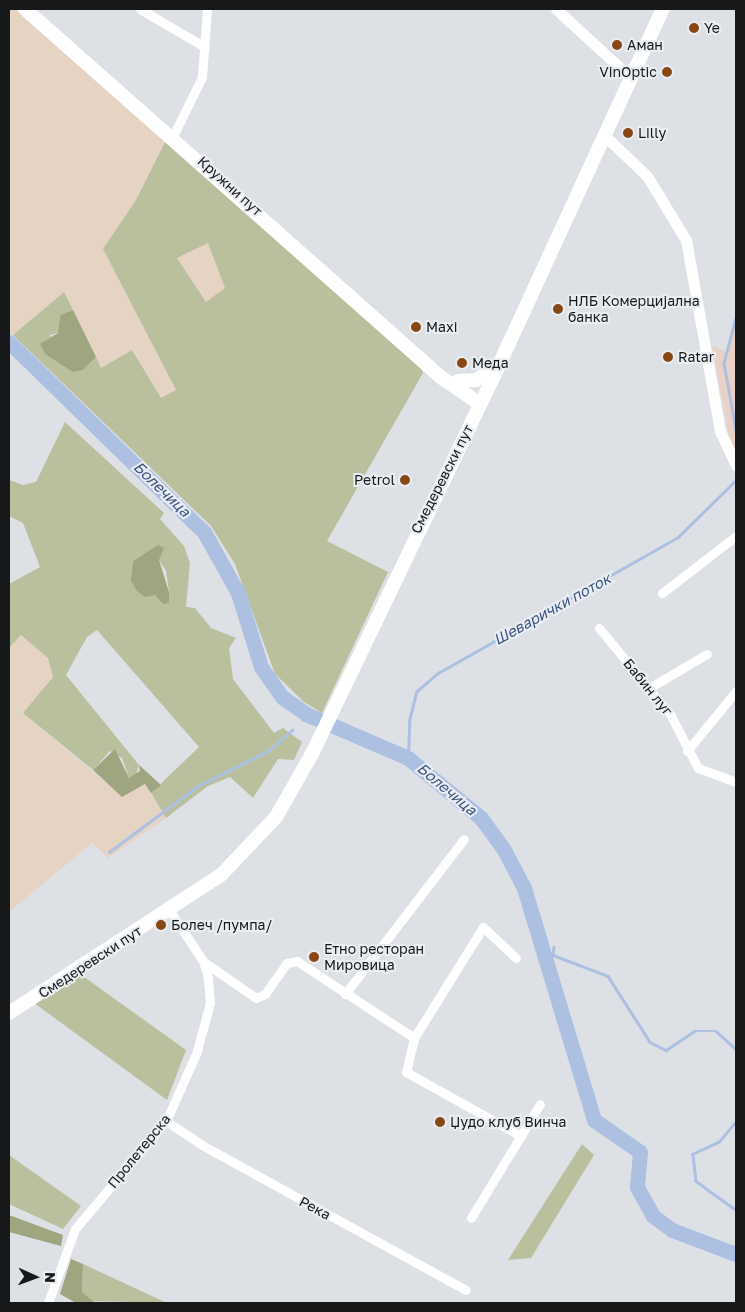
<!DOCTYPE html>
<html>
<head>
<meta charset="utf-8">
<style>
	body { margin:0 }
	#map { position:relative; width:745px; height:1312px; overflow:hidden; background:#dde1e6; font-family:"Golos Text",sans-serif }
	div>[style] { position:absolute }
	.industrial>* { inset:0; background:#e5d3c3 }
	.education>* { inset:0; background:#e9d1c8 }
	.green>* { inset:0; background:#bac09d }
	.forest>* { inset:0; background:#9ea57f }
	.stream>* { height:2.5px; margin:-1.25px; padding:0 1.25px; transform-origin:1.25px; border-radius:1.25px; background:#adc0e2 }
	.river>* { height:15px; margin:-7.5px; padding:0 7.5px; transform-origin:7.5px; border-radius:7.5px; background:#adc0e2 }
	.minor>* { height:9px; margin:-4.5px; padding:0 4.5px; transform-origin:4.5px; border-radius:4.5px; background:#fff }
	.tertiary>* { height:11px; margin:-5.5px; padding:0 5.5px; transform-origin:5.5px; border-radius:5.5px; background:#fff }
	.secondary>* { height:14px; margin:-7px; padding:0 7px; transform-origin:7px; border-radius:7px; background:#fff }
	.dots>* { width:14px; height:14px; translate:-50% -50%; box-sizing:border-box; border:2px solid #eaeef3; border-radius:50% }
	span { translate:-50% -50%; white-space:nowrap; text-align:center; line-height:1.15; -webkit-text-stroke:4px #eaeef3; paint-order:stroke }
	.poi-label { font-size:14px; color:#161819 }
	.left { translate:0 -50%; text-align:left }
	.right { translate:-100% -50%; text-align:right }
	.street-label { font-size:14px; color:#161819 }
	.water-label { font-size:15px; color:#3b5482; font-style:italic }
	.frame { position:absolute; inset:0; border:10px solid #161819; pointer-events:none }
	.north { position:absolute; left:10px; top:1252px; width:50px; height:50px; -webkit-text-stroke:4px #eaeef3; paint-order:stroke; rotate:92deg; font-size:14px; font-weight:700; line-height:20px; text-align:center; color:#161819 }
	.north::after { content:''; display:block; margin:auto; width:18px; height:22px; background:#161819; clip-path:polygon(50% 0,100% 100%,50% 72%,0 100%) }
</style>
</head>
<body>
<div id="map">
	<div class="industrial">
		<i style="clip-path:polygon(9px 9px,16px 9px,166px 140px,136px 200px,103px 249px,176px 390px,161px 399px,132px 350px,101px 368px,64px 292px,13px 335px,9px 331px)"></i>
		<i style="clip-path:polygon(208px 243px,226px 288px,206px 302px,177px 258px)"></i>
		<i style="clip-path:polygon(21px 635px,49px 658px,53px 677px,23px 713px,122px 796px,145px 784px,166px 818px,108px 858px,92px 843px,9px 912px,9px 648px)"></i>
	</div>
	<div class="education">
		<i style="clip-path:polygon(736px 318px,736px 450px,729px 437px,712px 345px,726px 352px)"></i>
	</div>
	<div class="green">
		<i style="clip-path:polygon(evenodd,166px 140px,421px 367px,423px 373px,327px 541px,388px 572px,322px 713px,304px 702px,275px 674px,235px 564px,211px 526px,13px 335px,64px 292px,73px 310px,60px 315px,58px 333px,50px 335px,61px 361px,83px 370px,96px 357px,101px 368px,132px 350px,161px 398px,176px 390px,103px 249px,136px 200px,166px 140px,208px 243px,225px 288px,206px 302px,177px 258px,208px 243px)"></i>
		<i style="clip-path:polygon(evenodd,65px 422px,164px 513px,160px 519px,184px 546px,190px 563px,186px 607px,195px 608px,211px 628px,236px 638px,229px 648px,233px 679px,274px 733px,283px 728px,302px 742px,294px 760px,278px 759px,253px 798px,230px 777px,208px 786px,166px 818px,151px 793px,199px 747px,97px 630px,87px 637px,66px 675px,139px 765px,135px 778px,129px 778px,122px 758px,110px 751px,93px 770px,23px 713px,53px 677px,48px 658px,21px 635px,9px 648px,9px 584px,40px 567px,23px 523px,9px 516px,9px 480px,23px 485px,36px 482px,65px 422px,144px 554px,159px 560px,166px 571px,169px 592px,163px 604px,133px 561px,144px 554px)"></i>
		<i style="clip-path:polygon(80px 974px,186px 1050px,167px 1100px,34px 1003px)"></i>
		<i style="clip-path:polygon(582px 1144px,594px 1155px,531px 1258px,508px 1260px)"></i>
		<i style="clip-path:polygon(9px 1155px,81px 1206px,63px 1229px,9px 1204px)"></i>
		<i style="clip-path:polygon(83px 1264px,167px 1303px,89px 1301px,82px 1292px)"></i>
	</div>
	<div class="forest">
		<i style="clip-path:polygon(73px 310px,96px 357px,83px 370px,73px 372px,45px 354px,40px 344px,58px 333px,60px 315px)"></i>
		<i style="clip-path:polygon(158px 545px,164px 548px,159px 560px,169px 592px,169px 603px,163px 604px,155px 595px,145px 597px,137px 591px,131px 581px,133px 561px)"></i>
		<i style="clip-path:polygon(115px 749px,129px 778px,140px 771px,139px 765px,161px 785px,151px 793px,145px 784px,122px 797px,93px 770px)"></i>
		<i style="clip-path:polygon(9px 1215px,63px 1235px,61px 1246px,9px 1232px)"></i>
		<i style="clip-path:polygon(71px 1259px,83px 1264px,82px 1292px,95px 1303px,76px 1303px,60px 1294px)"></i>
	</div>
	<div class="stream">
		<i style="left:736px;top:318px;width:47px;rotate:104.9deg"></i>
		<i style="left:724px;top:363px;width:68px;rotate:79.8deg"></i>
		<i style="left:302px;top:720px;width:7px;rotate:-56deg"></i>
		<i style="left:408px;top:758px;width:37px;rotate:-88deg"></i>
		<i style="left:409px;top:721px;width:30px;rotate:-76deg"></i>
		<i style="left:416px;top:692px;width:29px;rotate:-41deg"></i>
		<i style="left:438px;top:673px;width:276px;rotate:-29.5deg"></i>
		<i style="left:678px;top:537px;width:81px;rotate:-44.5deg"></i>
		<i style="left:109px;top:852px;width:111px;rotate:-36.6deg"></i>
		<i style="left:198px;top:786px;width:78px;rotate:-26.6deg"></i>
		<i style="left:268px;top:751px;width:32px;rotate:-41deg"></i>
		<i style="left:554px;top:947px;width:8px;rotate:97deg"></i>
		<i style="left:553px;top:955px;width:59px;rotate:20.9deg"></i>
		<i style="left:608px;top:976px;width:78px;rotate:57.5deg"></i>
		<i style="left:650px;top:1042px;width:18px;rotate:27deg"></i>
		<i style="left:666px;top:1050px;width:34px;rotate:-34deg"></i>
		<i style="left:694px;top:1031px;width:22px"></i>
		<i style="left:716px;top:1031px;width:27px;rotate:42deg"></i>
		<i style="left:736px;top:1122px;width:26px;rotate:130deg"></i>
		<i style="left:719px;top:1142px;width:29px;rotate:155deg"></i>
		<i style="left:693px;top:1154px;width:27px;rotate:84deg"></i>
		<i style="left:696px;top:1181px;width:49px;rotate:35.9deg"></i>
	</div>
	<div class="river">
		<i style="left:9px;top:342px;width:272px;rotate:44.3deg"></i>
		<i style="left:204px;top:532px;width:70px;rotate:60.9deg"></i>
		<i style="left:238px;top:593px;width:77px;rotate:72.7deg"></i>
		<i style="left:261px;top:667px;width:37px;rotate:55deg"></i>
		<i style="left:282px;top:697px;width:29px;rotate:35deg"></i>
		<i style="left:306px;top:714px;width:111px;rotate:23.3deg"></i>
		<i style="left:408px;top:758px;width:94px;rotate:39.4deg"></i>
		<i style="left:481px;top:818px;width:37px;rotate:54deg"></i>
		<i style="left:503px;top:848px;width:45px;rotate:62.3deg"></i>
		<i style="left:524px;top:888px;width:242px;rotate:73.2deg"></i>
		<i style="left:594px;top:1120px;width:56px;rotate:34.8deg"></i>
		<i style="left:640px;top:1152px;width:35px;rotate:95deg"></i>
		<i style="left:637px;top:1187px;width:33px;rotate:61deg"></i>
		<i style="left:653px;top:1216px;width:24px;rotate:36deg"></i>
		<i style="left:672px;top:1230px;width:68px;rotate:20.6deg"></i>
	</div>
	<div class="minor">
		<i style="left:140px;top:9px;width:75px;rotate:30.3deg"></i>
		<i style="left:173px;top:136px;width:66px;rotate:-63.8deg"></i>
		<i style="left:202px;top:77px;width:68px;rotate:-85.8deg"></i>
		<i style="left:662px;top:593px;width:93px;rotate:-37.6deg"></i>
		<i style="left:599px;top:628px;width:112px;rotate:50.5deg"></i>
		<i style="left:670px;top:714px;width:61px;rotate:62.6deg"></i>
		<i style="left:698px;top:768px;width:40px;rotate:20.2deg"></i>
		<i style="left:649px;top:688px;width:67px;rotate:-30.4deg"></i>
		<i style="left:687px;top:751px;width:77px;rotate:-50.8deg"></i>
		<i style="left:204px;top:962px;width:63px;rotate:34.7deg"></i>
		<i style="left:256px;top:998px;width:10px;rotate:-24deg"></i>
		<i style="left:265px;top:994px;width:38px;rotate:-55deg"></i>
		<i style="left:287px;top:963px;width:10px;rotate:-11deg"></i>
		<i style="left:297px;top:961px;width:140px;rotate:33.3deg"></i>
		<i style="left:414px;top:1038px;width:35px;rotate:103deg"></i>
		<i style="left:406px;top:1072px;width:132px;rotate:29.1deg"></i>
		<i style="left:345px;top:994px;width:195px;rotate:-52.5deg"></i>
		<i style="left:414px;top:1038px;width:131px;rotate:-58.1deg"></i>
		<i style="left:483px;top:927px;width:45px;rotate:43.2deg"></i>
		<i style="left:166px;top:1121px;width:43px;rotate:33.7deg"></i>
		<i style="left:202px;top:1145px;width:301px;rotate:28.8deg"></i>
		<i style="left:471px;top:1218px;width:133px;rotate:-58.8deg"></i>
		<i style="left:48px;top:1303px;width:79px;rotate:-70deg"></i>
		<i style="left:75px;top:1229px;width:141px;rotate:-49.9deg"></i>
		<i style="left:166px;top:1121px;width:73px;rotate:-65.9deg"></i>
		<i style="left:196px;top:1054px;width:53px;rotate:-74.6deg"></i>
		<i style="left:210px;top:1003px;width:25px;rotate:-95deg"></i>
		<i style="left:208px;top:978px;width:18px;rotate:-106deg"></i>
		<i style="left:203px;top:961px;width:60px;rotate:-123.4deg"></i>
	</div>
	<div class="tertiary">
		<i style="left:556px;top:9px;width:102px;rotate:42.6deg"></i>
		<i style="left:603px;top:134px;width:61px;rotate:43.7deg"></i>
		<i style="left:647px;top:176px;width:75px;rotate:58.6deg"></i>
		<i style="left:686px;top:240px;width:194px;rotate:79.9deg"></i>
		<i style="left:720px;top:431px;width:38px;rotate:65deg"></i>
	</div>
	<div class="secondary">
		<i style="left:25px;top:9px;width:557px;rotate:41.51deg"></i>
		<i style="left:442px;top:378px;width:46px;rotate:34.4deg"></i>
		<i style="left:458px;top:381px;width:18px;rotate:-3deg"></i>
		<i style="left:476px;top:380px;width:24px;rotate:-33deg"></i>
		<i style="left:9px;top:1013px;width:253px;rotate:-33.1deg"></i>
		<i style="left:221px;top:875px;width:80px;rotate:-46.5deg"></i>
		<i style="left:276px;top:817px;width:73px;rotate:-60.3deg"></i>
		<i style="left:312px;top:754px;width:432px;rotate:-64.3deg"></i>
		<i style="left:499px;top:365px;width:392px;rotate:-65.3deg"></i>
	</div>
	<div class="dots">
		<i style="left:694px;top:28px;background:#894714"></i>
		<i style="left:617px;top:45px;background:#894714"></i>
		<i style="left:667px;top:72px;background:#894714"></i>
		<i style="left:628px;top:133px;background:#894714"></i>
		<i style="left:558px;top:309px;background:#894714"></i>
		<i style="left:416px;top:327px;background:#894714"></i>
		<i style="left:668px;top:357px;background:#894714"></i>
		<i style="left:462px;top:363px;background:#894714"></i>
		<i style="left:405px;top:480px;background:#894714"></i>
		<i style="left:161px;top:925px;background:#894714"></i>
		<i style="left:314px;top:957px;background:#894714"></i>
		<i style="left:440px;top:1122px;background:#894714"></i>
	</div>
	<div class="poi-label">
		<span class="left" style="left:704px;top:28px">Ye</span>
		<span class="left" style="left:627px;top:45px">Аман</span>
		<span class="right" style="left:657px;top:72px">VinOptic</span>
		<span class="left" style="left:638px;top:133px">Lilly</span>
		<span class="left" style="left:568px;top:309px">НЛБ Комерцијална<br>банка</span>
		<span class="left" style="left:426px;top:327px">Maxi</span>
		<span class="left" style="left:678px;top:357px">Ratar</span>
		<span class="left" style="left:472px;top:363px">Меда</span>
		<span class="right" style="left:395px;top:480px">Petrol</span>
		<span class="left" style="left:171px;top:925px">Болеч /пумпа/</span>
		<span class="left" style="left:324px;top:957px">Етно ресторан<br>Мировица</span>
		<span class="left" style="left:450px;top:1122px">Џудо клуб Винча</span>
	</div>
	<div class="street-label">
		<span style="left:230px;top:186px;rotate:42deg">Кружни пут</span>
		<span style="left:442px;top:479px;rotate:-63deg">Смедеревски пут</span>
		<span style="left:648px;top:687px;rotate:51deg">Бабин луг</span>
		<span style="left:90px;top:962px;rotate:-33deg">Смедеревски пут</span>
		<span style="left:139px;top:1151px;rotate:-51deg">Пролетерска</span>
		<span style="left:315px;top:1208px;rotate:28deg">Река</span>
	</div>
	<div class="water-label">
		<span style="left:162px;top:489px;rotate:44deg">Болечица</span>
		<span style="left:552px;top:609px;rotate:-29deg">Шеварички поток</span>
		<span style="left:447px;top:789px;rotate:40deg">Болечица</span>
	</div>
	<div class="frame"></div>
	<div class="north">N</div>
</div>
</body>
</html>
